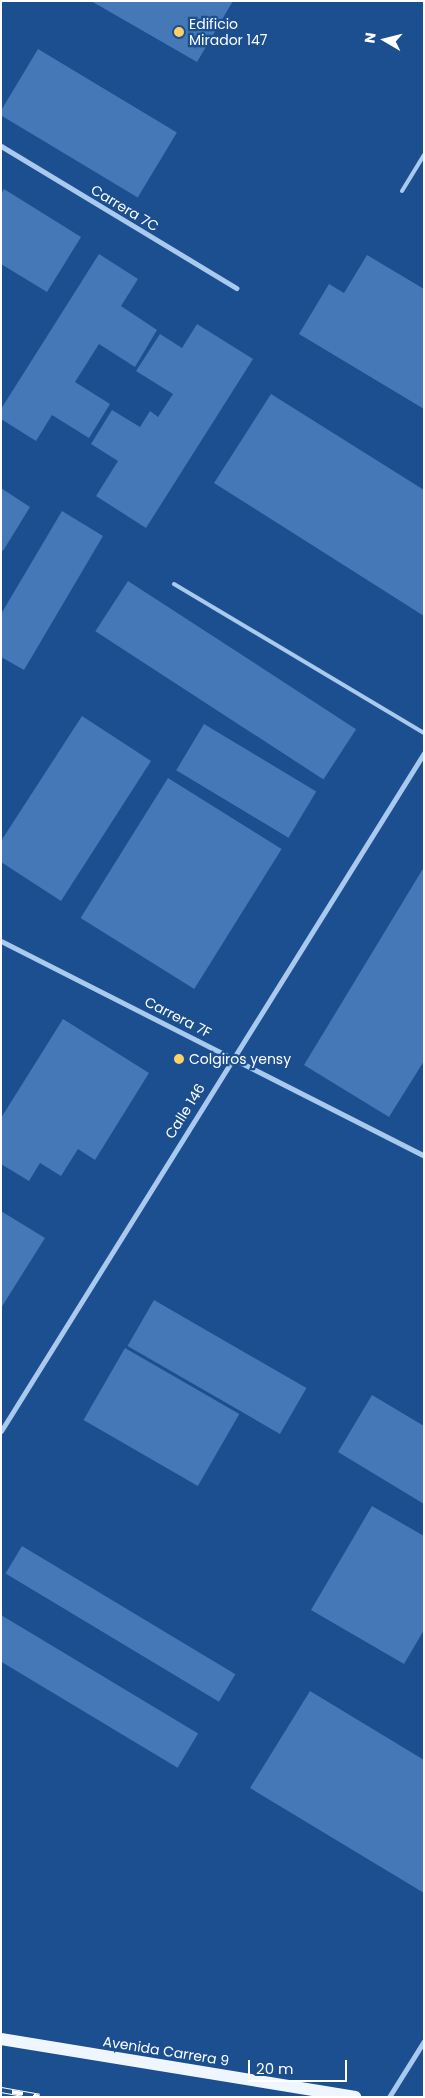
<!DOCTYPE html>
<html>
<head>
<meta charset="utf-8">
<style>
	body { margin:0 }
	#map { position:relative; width:425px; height:2098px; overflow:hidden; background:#1b4f8f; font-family:Poppins,sans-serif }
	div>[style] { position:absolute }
	.building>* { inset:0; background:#4478b7; transform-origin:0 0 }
	.lane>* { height:4px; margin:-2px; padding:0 2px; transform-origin:2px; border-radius:2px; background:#a9c9ee }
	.street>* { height:5px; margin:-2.5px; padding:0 2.5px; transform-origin:2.5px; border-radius:2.5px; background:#a9c9ee }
	.primary>* { height:12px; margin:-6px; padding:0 6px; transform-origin:6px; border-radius:6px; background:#f0f6ff }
	.rail>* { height:5.5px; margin-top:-2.75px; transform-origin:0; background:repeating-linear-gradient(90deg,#1b4f8f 0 11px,#fff 0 22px); box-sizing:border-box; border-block:1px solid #fff }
	.dots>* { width:14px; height:14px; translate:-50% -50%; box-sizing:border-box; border:2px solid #1b4f8f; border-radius:50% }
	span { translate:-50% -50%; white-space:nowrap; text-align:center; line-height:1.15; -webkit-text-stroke:4.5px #1b4f8f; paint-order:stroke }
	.poi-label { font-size:14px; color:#fff }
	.left { translate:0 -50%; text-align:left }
	.street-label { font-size:14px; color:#fff }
	.frame { position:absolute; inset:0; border:2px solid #fff; pointer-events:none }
	.north { position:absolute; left:360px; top:15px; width:50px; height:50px; -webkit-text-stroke:4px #1b4f8f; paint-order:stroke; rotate:278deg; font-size:14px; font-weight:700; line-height:20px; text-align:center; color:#fff }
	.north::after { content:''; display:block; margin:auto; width:18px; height:22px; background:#fff; clip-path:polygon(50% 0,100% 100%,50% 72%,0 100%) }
	.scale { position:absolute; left:248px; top:2060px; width:99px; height:22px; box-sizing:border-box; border:2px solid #fff; border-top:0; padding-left:6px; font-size:15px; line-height:18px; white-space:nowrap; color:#fff; -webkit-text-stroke:4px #1b4f8f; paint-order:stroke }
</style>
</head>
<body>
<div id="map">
	<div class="building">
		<i style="clip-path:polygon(91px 1px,233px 1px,197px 62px)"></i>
		<i style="left:38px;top:49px;width:162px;height:76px;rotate:31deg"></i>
		<i style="clip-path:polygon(4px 189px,81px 237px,47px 292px,1px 264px,1px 194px)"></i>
		<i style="clip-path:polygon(99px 254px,138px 279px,121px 306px,157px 330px,135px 367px,99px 344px,75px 382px,110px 404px,89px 438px,52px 415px,36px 441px,1px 419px,1px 409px)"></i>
		<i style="clip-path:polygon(367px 255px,424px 289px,424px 409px,299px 334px,329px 284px,344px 293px)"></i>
		<i style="clip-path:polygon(197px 324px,253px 359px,146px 528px,96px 496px,118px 461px,91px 444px,112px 410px,140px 427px,150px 411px,158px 417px,173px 394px,136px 371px,160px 334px,182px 348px)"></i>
		<i style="clip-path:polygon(271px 394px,424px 490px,424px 616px,214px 483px)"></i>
		<i style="clip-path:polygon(1px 488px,30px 507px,3px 551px,1px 549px)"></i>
		<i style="clip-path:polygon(62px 511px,103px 536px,24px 670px,1px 657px,1px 614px)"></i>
		<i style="left:128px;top:581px;width:272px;height:60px;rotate:33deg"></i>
		<i style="clip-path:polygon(82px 716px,151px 761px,61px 901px,1px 862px,1px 841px)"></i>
		<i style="left:204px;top:724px;width:131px;height:54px;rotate:31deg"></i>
		<i style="left:168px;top:778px;width:134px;height:165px;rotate:32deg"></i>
		<i style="clip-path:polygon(424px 867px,424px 1061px,389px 1117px,304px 1065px)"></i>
		<i style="clip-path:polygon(63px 1019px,149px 1073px,95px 1160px,78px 1149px,61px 1176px,40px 1163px,29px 1181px,1px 1164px,1px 1118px)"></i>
		<i style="clip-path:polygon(1px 1211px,45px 1238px,1px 1308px)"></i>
		<i style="left:154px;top:1300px;width:176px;height:53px;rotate:30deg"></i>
		<i style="left:125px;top:1348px;width:132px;height:83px;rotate:30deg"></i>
		<i style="clip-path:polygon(372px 1395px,424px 1426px,424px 1504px,338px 1452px)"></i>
		<i style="clip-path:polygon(372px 1506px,424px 1536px,424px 1630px,404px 1664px,311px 1610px)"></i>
		<i style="left:22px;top:1546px;width:249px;height:32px;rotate:31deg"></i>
		<i style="left:1px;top:1615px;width:230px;height:40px;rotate:31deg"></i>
		<i style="clip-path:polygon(310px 1691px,424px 1760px,424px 1893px,250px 1788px)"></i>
	</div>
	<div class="lane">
		<i style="left:402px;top:191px;width:42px;rotate:-58.6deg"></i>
		<i style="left:174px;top:584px;width:291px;rotate:30.8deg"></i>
	</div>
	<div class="street">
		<i style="left:1px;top:146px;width:275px;rotate:31.1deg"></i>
		<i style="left:1px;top:941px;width:475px;rotate:26.9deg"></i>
		<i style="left:1px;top:1431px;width:799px;rotate:-58.04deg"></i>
		<i style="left:389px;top:2097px;width:66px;rotate:-58deg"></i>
	</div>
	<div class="primary">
		<i style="left:1px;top:2039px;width:359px;rotate:9.3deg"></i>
	</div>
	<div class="rail">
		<i style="left:1px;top:2090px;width:39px;rotate:10deg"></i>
	</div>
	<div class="dots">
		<i style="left:179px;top:32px;background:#ffd166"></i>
		<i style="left:179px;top:1059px;background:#ffd166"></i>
	</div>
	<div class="poi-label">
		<span class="left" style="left:189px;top:32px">Edificio<br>Mirador 147</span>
		<span class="left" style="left:189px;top:1059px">Colgiros yensy</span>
	</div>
	<div class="street-label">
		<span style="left:125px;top:208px;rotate:31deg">Carrera 7C</span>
		<span style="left:178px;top:1017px;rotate:27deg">Carrera 7F</span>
		<span style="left:185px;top:1111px;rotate:-58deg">Calle 146</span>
		<span style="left:166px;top:2051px;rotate:9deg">Avenida Carrera 9</span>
	</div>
	<div class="frame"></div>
	<div class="north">N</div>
	<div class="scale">20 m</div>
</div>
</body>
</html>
